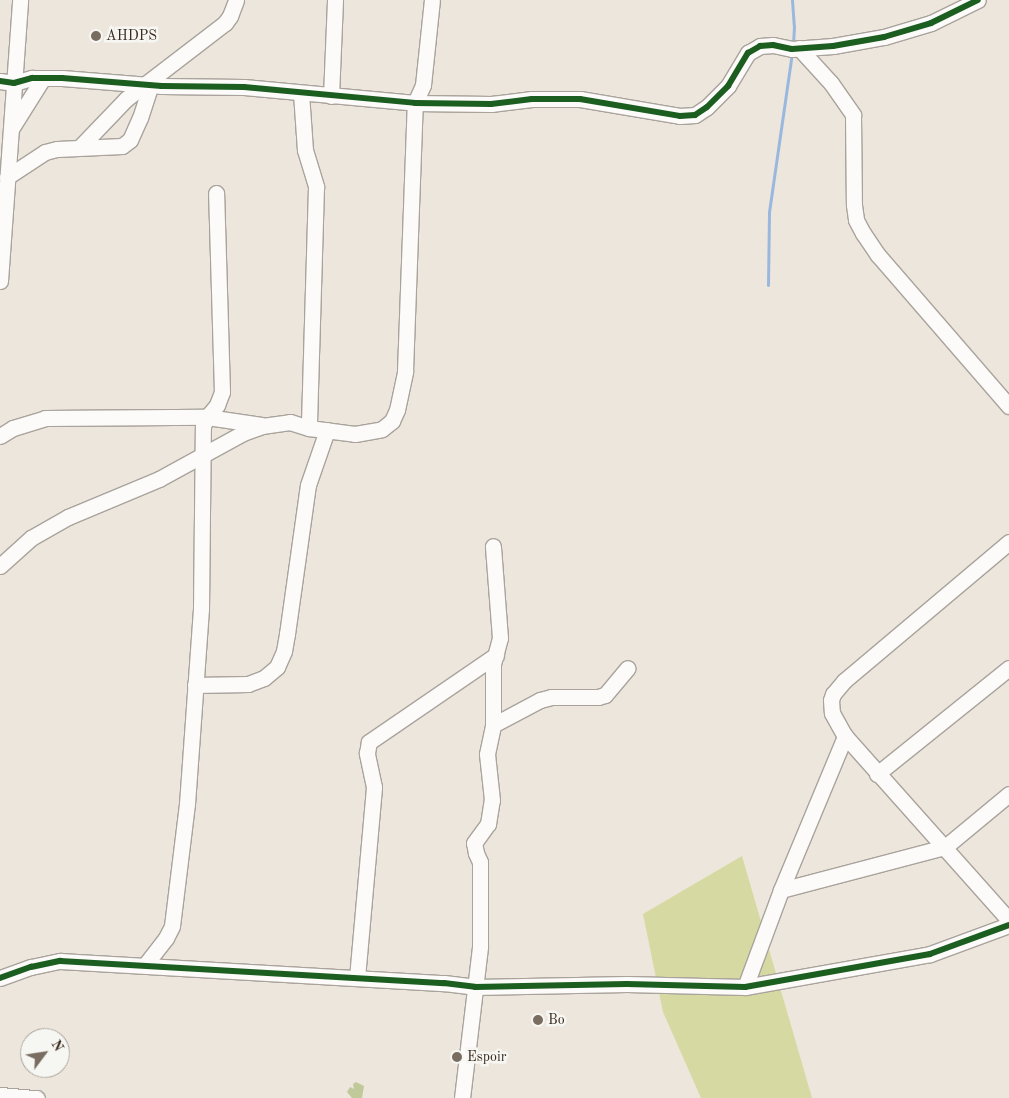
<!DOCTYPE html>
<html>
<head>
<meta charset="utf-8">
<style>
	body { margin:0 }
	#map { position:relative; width:1009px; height:1098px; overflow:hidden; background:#ede6dc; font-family:"Old Standard TT",serif }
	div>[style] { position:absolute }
	.green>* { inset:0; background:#d6d9a1 }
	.forest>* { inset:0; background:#bfc999 }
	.stream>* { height:3px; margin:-1.5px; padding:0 1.5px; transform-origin:1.5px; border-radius:1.5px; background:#9ab8de }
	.roads { filter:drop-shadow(1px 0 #a9a39c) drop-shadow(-1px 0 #a9a39c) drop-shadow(0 1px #a9a39c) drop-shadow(0 -1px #a9a39c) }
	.minor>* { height:15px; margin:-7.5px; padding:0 7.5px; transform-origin:7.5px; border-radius:7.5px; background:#fcfbfa }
	.cycleway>* { height:6px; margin:-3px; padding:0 3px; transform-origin:3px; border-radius:3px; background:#1b5e20 }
	.dots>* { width:14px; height:14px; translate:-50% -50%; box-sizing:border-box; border:2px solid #f6f6f2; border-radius:50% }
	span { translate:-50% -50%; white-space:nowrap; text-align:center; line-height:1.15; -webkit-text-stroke:5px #f6f6f2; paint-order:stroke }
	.poi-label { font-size:14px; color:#3b2a1e }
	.left { translate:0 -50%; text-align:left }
	.north { position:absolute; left:20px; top:1028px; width:50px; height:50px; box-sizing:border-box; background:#f6f6f2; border:1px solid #aba49d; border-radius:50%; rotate:59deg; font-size:14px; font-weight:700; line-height:20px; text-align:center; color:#3b2a1e }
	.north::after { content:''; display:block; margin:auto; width:18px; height:22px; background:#796c60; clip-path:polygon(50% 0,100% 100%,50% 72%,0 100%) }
</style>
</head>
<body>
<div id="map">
	<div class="green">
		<i style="clip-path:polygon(742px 856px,812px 1098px,701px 1098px,663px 1012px,643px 914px)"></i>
	</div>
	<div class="forest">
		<i style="clip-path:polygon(356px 1082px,364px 1086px,362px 1098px,352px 1098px,347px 1092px,350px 1087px,354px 1089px,353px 1084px)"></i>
	</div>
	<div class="stream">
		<i style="left:792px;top:0;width:26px;rotate:86deg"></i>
		<i style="left:794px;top:26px;width:18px;rotate:93deg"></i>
		<i style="left:768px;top:285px;width:73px;rotate:-89.2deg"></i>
		<i style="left:769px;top:212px;width:161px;rotate:-81.8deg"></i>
	</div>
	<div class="roads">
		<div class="minor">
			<i style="left:799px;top:48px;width:47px;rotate:47.6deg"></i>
			<i style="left:831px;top:83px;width:39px;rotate:55deg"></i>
			<i style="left:853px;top:115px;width:90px;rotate:89.4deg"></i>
			<i style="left:854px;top:205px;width:15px;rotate:82deg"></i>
			<i style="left:856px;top:220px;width:15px;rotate:62deg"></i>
			<i style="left:863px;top:233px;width:27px;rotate:56deg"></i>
			<i style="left:878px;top:255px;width:200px;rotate:49.1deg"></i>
			<i style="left:0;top:81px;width:14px;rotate:8deg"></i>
			<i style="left:14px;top:83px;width:19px;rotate:-16deg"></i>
			<i style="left:32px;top:78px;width:30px"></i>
			<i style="left:62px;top:78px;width:100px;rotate:4.6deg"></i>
			<i style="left:162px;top:86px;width:82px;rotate:0.7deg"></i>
			<i style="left:244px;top:87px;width:172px;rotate:5.3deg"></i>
			<i style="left:415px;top:103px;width:76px;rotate:0.8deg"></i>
			<i style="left:491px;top:104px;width:41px;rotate:-7deg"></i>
			<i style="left:532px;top:99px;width:48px"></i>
			<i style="left:580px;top:99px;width:101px;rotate:9.6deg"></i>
			<i style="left:680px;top:116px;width:15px;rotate:-4deg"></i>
			<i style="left:695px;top:115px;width:14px;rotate:-34deg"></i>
			<i style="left:707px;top:107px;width:30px;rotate:-45deg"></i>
			<i style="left:728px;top:86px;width:39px;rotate:-59deg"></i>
			<i style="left:748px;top:53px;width:14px;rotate:-30deg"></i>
			<i style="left:760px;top:46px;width:13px;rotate:-4deg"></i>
			<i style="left:773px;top:45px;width:19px;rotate:12deg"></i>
			<i style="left:792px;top:49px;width:41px;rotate:-4.2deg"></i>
			<i style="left:833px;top:46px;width:52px;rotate:-10deg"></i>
			<i style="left:884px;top:37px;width:49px;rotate:-16.6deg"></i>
			<i style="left:931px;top:23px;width:52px;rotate:-26.1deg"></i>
			<i style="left:301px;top:93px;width:57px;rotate:86deg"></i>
			<i style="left:305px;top:150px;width:39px;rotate:73deg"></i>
			<i style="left:316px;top:187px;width:241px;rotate:91.7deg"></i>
			<i style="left:331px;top:96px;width:96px;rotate:-87.6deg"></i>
			<i style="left:11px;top:129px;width:60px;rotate:-57.9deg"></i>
			<i style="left:80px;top:147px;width:66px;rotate:-46.2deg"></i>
			<i style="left:126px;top:99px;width:125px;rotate:-37.5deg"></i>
			<i style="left:225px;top:23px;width:9px;rotate:-54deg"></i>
			<i style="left:230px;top:16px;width:17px;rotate:-69deg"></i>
			<i style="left:7px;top:177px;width:45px;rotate:-33.3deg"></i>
			<i style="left:45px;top:152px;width:12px;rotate:-14deg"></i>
			<i style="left:57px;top:149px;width:65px;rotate:-2.6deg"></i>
			<i style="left:122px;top:146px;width:10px;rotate:-37deg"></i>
			<i style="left:130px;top:140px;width:24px;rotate:-66deg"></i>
			<i style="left:140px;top:118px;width:35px;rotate:-72deg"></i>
			<i style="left:0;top:281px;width:282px;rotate:-85.9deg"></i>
			<i style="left:0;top:436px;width:15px;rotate:-32deg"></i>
			<i style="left:13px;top:428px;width:34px;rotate:-17deg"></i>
			<i style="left:45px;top:418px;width:162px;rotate:-0.4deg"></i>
			<i style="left:207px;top:417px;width:55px;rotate:8.4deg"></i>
			<i style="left:1009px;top:542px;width:216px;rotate:139.9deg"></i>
			<i style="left:844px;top:681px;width:17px;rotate:130deg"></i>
			<i style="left:833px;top:694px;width:6px;rotate:108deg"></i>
			<i style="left:831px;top:700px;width:13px;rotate:86deg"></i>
			<i style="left:832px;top:713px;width:26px;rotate:61deg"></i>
			<i style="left:845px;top:736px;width:246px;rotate:48.3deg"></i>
			<i style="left:0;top:566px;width:42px;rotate:-42.1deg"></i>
			<i style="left:31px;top:538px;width:43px;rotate:-29.6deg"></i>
			<i style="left:68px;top:517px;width:99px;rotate:-22.7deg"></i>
			<i style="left:159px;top:479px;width:96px;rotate:-28.7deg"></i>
			<i style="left:243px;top:433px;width:20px;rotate:-20deg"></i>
			<i style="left:262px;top:426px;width:28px;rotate:-8deg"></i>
			<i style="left:290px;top:422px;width:20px;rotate:18deg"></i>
			<i style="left:309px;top:428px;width:46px;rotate:7.4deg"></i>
			<i style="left:355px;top:434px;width:27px;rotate:-10deg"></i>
			<i style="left:382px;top:429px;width:13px;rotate:-39deg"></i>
			<i style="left:392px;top:421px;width:12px;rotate:-66deg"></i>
			<i style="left:397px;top:410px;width:40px;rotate:-78deg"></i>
			<i style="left:405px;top:371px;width:268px;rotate:-87.9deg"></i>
			<i style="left:415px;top:103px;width:20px;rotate:-66deg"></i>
			<i style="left:423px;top:85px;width:85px;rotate:-84deg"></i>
			<i style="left:195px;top:685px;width:53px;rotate:-1.1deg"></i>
			<i style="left:248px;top:684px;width:17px;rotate:-21deg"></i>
			<i style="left:264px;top:678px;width:17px;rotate:-40deg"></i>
			<i style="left:277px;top:667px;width:17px;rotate:-66deg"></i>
			<i style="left:284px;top:651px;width:17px;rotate:-80deg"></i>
			<i style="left:287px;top:634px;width:150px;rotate:-82deg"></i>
			<i style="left:308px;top:485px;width:58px;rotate:-70.9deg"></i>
			<i style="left:493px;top:725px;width:53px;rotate:-28deg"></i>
			<i style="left:540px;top:700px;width:11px;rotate:-15deg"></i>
			<i style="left:551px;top:697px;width:47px"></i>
			<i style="left:598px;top:697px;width:7px;rotate:-16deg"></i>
			<i style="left:605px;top:695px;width:35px;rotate:-50deg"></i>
			<i style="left:877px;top:774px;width:169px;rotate:-38.8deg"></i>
			<i style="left:781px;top:890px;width:170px;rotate:-14.7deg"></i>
			<i style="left:945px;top:847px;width:83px;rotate:-39.6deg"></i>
			<i style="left:145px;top:965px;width:34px;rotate:-52deg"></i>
			<i style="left:166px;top:938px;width:13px;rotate:-63deg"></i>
			<i style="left:172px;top:926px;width:123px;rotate:-83deg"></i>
			<i style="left:187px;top:804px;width:196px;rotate:-85.9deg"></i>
			<i style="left:201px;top:609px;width:183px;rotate:-89.4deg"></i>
			<i style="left:203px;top:426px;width:10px;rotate:-66deg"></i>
			<i style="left:207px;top:417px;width:16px;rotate:-50deg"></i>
			<i style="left:217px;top:405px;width:14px;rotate:-69deg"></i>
			<i style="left:222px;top:392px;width:199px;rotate:-91.7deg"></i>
			<i style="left:0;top:978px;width:33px;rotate:-20deg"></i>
			<i style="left:31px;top:967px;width:30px;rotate:-12deg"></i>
			<i style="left:60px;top:961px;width:385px;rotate:3.3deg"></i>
			<i style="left:444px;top:983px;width:31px;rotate:7deg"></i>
			<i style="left:475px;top:987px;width:152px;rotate:-1.1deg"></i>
			<i style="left:627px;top:984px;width:118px;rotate:1.5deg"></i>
			<i style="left:745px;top:987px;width:188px;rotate:-10.1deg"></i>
			<i style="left:930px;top:954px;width:84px;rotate:-20.2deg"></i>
			<i style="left:357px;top:978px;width:192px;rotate:-84.9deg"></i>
			<i style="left:374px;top:787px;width:35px;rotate:-102deg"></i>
			<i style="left:367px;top:753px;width:11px;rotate:-80deg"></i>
			<i style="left:369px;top:742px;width:154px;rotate:-34.4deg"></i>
			<i style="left:745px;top:987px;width:103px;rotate:-69.6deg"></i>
			<i style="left:781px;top:890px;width:167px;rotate:-67.4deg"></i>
			<i style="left:0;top:1095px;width:37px;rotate:5deg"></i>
			<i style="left:462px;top:1098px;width:153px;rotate:-83.2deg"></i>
			<i style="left:480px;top:946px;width:84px;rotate:-90deg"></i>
			<i style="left:480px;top:862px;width:10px;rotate:-114deg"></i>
			<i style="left:476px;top:853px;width:10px;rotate:-101deg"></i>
			<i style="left:474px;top:843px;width:24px;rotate:-54deg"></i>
			<i style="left:488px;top:824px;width:24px;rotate:-81deg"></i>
			<i style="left:492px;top:800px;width:46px;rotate:-96.2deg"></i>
			<i style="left:487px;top:754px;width:30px;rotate:-78deg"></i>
			<i style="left:493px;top:725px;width:61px;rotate:-90deg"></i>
			<i style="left:493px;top:664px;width:27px;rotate:-75deg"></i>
			<i style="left:500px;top:638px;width:92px;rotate:-94.4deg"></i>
		</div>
	</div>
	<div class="cycleway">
		<i style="left:0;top:81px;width:14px;rotate:8deg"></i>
		<i style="left:14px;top:83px;width:19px;rotate:-16deg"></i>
		<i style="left:32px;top:78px;width:30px"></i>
		<i style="left:62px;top:78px;width:100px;rotate:4.6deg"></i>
		<i style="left:162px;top:86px;width:82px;rotate:0.7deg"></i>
		<i style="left:244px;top:87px;width:172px;rotate:5.3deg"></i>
		<i style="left:415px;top:103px;width:76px;rotate:0.8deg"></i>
		<i style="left:491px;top:104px;width:41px;rotate:-7deg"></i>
		<i style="left:532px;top:99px;width:48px"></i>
		<i style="left:580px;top:99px;width:101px;rotate:9.6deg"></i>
		<i style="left:680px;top:116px;width:15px;rotate:-4deg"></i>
		<i style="left:695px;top:115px;width:14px;rotate:-34deg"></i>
		<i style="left:707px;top:107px;width:30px;rotate:-45deg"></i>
		<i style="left:728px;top:86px;width:39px;rotate:-59deg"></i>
		<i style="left:748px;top:53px;width:14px;rotate:-30deg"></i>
		<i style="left:760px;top:46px;width:13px;rotate:-4deg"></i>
		<i style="left:773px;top:45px;width:19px;rotate:12deg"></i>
		<i style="left:792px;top:49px;width:41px;rotate:-4.2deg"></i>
		<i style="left:833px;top:46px;width:52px;rotate:-10deg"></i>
		<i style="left:884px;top:37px;width:49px;rotate:-16.6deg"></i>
		<i style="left:931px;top:23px;width:52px;rotate:-26.1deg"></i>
		<i style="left:0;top:978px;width:33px;rotate:-20deg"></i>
		<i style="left:31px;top:967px;width:30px;rotate:-12deg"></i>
		<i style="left:60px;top:961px;width:385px;rotate:3.3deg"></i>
		<i style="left:444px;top:983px;width:31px;rotate:7deg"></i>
		<i style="left:475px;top:987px;width:152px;rotate:-1.1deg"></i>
		<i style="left:627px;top:984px;width:118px;rotate:1.5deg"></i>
		<i style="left:745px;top:987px;width:188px;rotate:-10.1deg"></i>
		<i style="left:930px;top:954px;width:84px;rotate:-20.2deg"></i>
	</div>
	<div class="dots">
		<i style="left:96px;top:36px;background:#796c60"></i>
		<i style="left:538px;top:1020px;background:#796c60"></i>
		<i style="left:457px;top:1057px;background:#796c60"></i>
	</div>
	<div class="poi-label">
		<span class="left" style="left:106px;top:36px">AHDPS</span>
		<span class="left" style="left:548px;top:1020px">Bo</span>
		<span class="left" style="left:467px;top:1057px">Espoir</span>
	</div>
	<div class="north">N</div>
</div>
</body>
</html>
